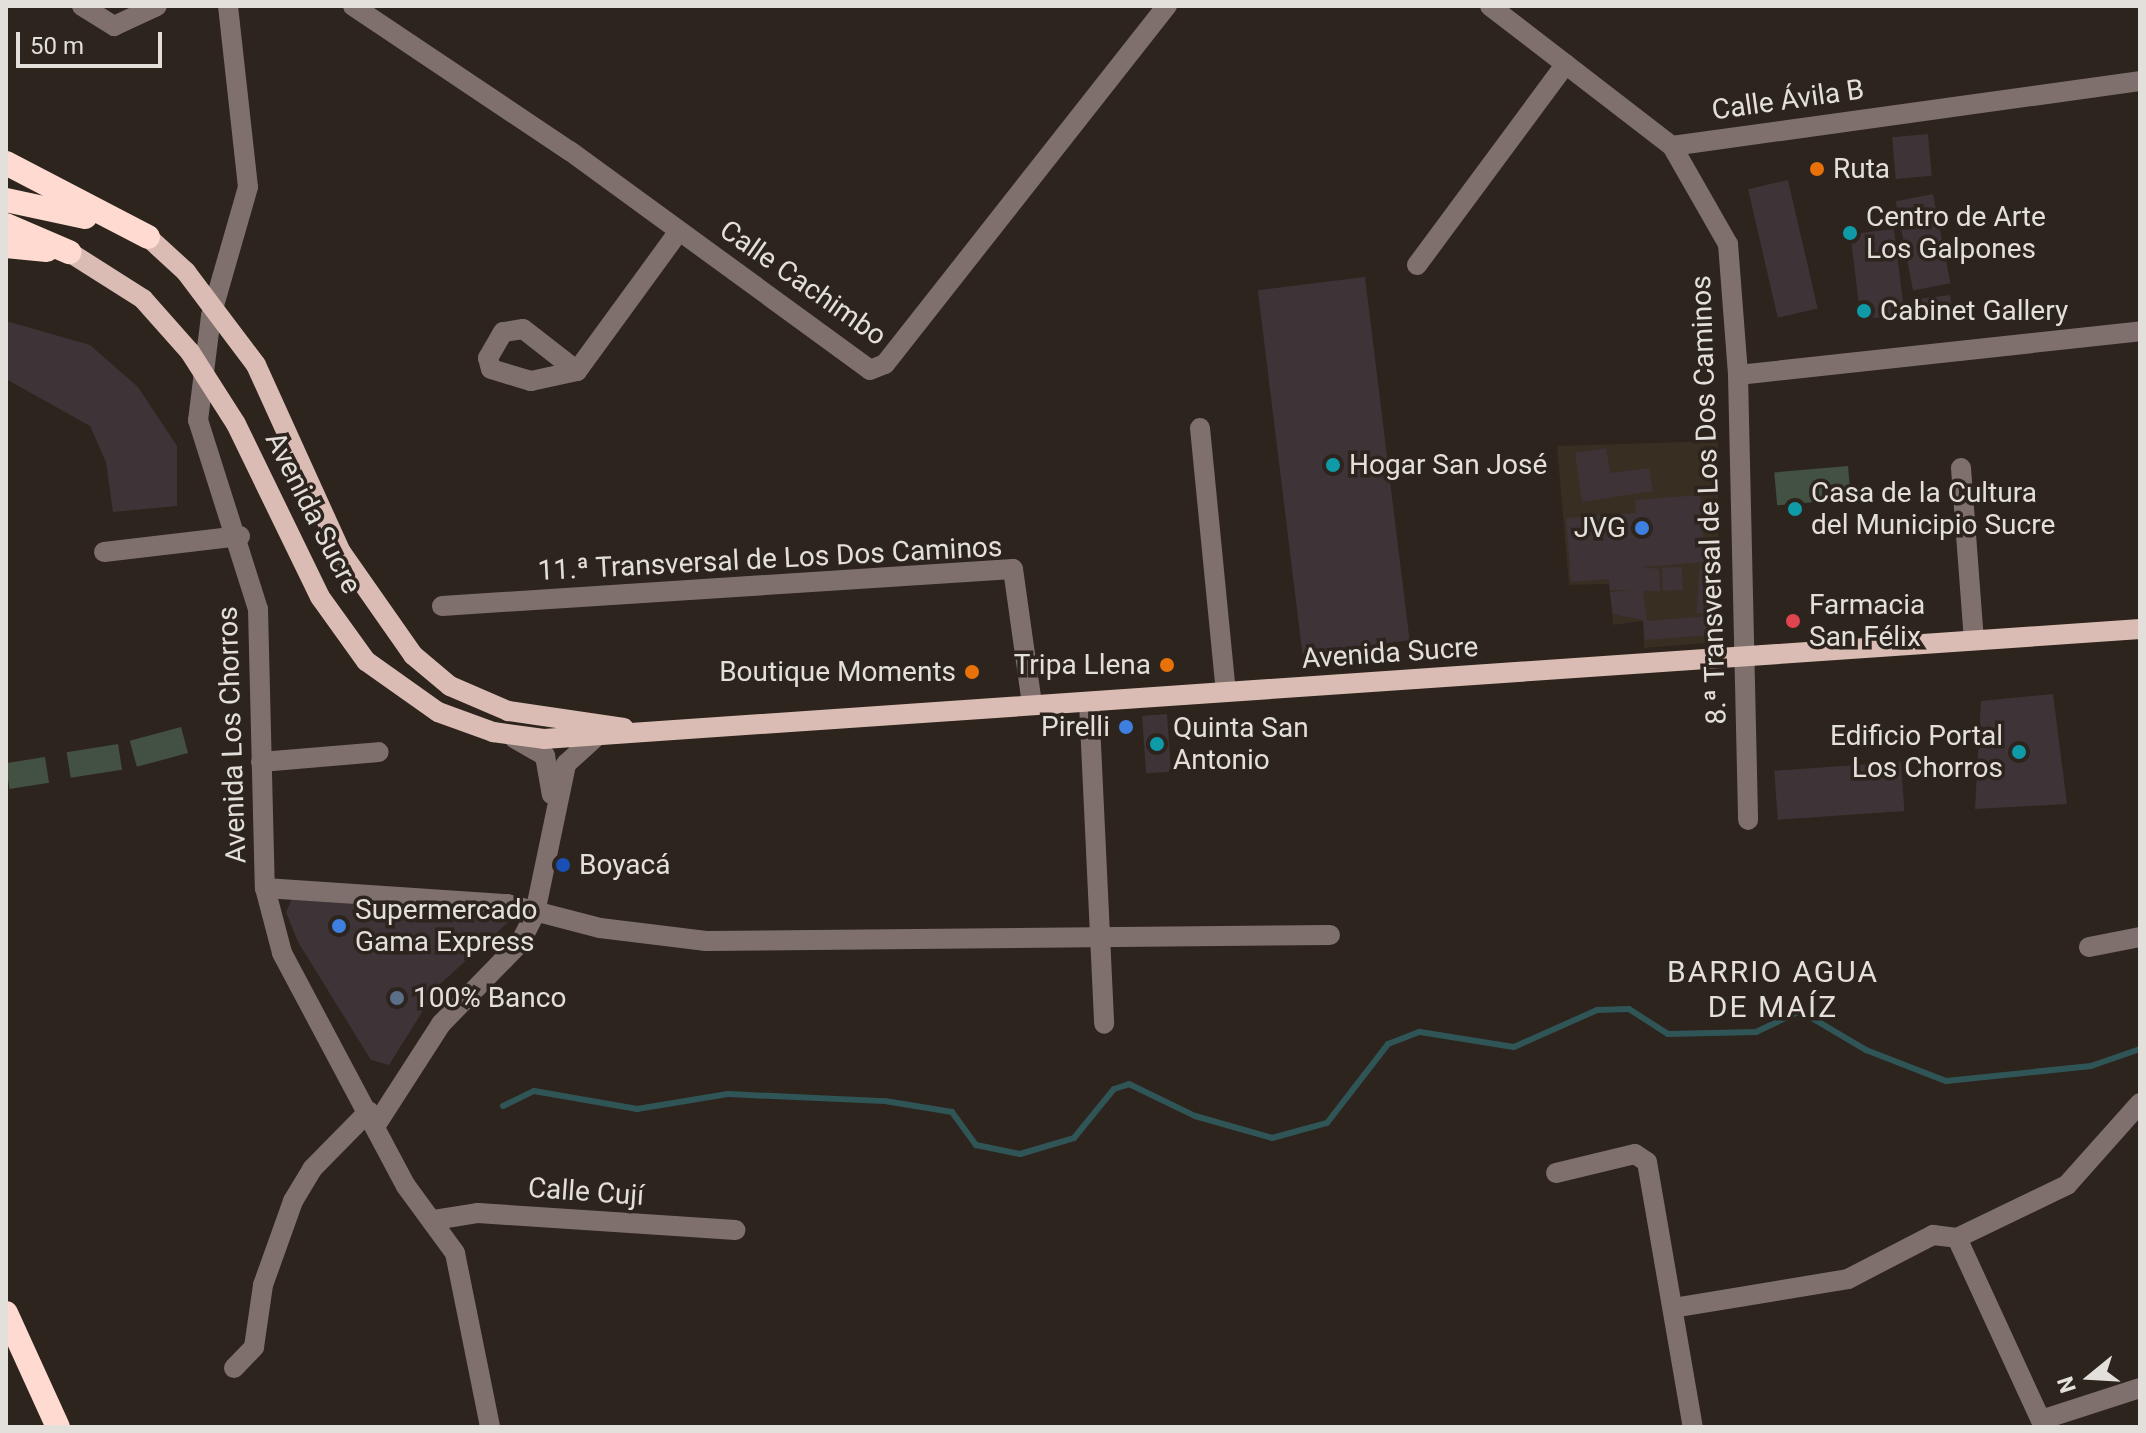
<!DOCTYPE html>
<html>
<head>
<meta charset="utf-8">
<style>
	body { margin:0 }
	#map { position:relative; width:2146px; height:1433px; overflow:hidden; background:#2c241d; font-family:Roboto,sans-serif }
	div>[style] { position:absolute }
	.built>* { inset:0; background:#382e22 }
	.green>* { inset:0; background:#435143; transform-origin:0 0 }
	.stream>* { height:6px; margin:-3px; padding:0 3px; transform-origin:3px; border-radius:3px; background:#305557 }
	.building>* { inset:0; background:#3e3437; transform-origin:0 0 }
	.minor>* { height:20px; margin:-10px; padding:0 10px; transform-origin:10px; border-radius:10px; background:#7f706d }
	.major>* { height:20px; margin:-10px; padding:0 10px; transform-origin:10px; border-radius:10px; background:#dabcb4 }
	.highway>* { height:24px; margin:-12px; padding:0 12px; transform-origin:12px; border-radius:12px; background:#ffdad0 }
	.major-bridge>* { height:20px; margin:-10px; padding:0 10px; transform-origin:10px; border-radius:10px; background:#dabcb4 }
	.dots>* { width:22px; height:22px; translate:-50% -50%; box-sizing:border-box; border:4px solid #2c241d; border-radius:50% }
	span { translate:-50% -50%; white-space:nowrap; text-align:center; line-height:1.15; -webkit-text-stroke:7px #2c241d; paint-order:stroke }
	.street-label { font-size:28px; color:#e3dfda }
	.poi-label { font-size:28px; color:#e3dfda }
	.left { translate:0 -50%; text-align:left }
	.right { translate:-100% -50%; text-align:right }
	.neighbourhood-label { font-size:30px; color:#e3dfda; letter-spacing:2px }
	.frame { position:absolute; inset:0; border:8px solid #e3dfda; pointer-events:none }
	.north { position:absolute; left:2050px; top:1337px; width:80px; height:80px; -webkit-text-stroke:6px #2c241d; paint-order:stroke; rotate:252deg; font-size:22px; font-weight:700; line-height:32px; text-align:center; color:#e3dfda }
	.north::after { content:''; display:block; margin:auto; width:28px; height:36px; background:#e3dfda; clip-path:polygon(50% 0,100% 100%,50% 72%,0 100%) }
	.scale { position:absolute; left:16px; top:32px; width:146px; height:36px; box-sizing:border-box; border:4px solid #e3dfda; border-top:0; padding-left:10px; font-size:24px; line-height:28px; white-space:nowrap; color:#e3dfda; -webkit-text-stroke:6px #2c241d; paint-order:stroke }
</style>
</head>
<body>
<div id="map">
	<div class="built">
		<i style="clip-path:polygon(1718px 441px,1719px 642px,1644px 648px,1643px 621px,1613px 625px,1609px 584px,1569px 585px,1557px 446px)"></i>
	</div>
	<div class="green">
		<i style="left:1848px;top:466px;width:33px;height:74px;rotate:85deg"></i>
		<i style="left:181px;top:727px;width:27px;height:53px;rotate:75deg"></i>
		<i style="left:118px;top:744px;width:26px;height:52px;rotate:81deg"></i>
		<i style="left:45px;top:757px;width:26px;height:40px;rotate:81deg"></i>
	</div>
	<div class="stream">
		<i style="left:503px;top:1106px;width:34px;rotate:-26deg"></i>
		<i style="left:534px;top:1091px;width:105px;rotate:9.9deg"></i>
		<i style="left:637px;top:1109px;width:92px;rotate:-9.4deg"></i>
		<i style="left:728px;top:1094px;width:157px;rotate:2.6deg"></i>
		<i style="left:885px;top:1101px;width:68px;rotate:9.3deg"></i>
		<i style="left:952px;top:1112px;width:41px;rotate:54deg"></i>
		<i style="left:976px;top:1145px;width:45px;rotate:11.6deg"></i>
		<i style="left:1020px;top:1154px;width:56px;rotate:-16.5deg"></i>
		<i style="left:1074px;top:1138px;width:63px;rotate:-50.8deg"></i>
		<i style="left:1114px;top:1089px;width:16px;rotate:-18deg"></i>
		<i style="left:1129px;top:1084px;width:73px;rotate:25.9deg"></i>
		<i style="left:1195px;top:1116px;width:80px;rotate:15.9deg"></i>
		<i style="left:1272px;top:1138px;width:57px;rotate:-15.3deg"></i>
		<i style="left:1327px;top:1123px;width:100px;rotate:-52.3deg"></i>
		<i style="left:1388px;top:1044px;width:34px;rotate:-21deg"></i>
		<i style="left:1420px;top:1032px;width:95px;rotate:9.1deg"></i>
		<i style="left:1514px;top:1047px;width:91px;rotate:-24deg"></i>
		<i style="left:1597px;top:1010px;width:32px;rotate:-2deg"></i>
		<i style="left:1629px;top:1009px;width:46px;rotate:32.7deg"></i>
		<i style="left:1668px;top:1034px;width:88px;rotate:-1.3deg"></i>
		<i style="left:1756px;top:1032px;width:49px;rotate:-25.5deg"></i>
		<i style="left:1800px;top:1011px;width:77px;rotate:30.6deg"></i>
		<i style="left:1866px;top:1050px;width:86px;rotate:21.2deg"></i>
		<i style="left:1946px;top:1081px;width:146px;rotate:-5.9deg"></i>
		<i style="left:2091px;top:1066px;width:52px;rotate:-19.1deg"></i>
	</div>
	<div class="building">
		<i style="left:1928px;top:134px;width:42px;height:36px;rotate:85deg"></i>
		<i style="left:1788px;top:180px;width:132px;height:41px;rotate:77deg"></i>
		<i style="left:1933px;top:194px;width:91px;height:38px;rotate:79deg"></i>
		<i style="left:1894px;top:229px;width:86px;height:44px;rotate:83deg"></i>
		<i style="left:1365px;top:277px;width:366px;height:108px;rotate:83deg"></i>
		<i style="left:1950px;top:295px;width:17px;height:30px;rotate:83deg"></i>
		<i style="clip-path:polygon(6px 321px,90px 345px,138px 387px,177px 446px,177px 506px,113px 512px,106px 462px,90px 426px,6px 379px)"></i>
		<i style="clip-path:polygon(1606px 448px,1610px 473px,1649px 468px,1653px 491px,1582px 502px,1575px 453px)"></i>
		<i style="clip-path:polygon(1700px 495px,1705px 562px,1642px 567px,1659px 569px,1660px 591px,1610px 590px,1609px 579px,1571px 582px,1566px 518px,1636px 513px,1635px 500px)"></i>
		<i style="left:1700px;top:563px;width:16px;height:50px;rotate:4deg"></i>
		<i style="left:1682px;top:567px;width:23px;height:20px;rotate:88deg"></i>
		<i style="clip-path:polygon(1643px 589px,1647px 621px,1708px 616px,1710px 635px,1645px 640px,1643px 620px,1613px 614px,1610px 592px)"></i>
		<i style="clip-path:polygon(2053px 694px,2067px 804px,1975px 809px,1981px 701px)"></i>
		<i style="left:1167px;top:714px;width:58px;height:25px;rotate:86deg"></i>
		<i style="left:1901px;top:762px;width:49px;height:127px;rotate:86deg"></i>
		<i style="clip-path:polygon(292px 899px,516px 915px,439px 985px,389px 1065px,371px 1060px,298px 942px,286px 912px)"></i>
	</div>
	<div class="minor">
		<i style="left:82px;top:6px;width:38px;rotate:32deg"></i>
		<i style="left:114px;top:26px;width:47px;rotate:-24.9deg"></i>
		<i style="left:228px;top:6px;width:182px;rotate:83.7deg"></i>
		<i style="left:248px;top:187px;width:134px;rotate:106deg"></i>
		<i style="left:211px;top:316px;width:105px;rotate:97.1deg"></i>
		<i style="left:198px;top:420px;width:198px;rotate:72.4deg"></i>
		<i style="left:258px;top:609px;width:279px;rotate:88.6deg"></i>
		<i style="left:265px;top:888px;width:67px;rotate:75.3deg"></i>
		<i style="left:282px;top:953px;width:264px;rotate:62deg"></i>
		<i style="left:406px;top:1186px;width:83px;rotate:53.8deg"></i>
		<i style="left:455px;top:1253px;width:177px;rotate:78.6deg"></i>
		<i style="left:353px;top:6px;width:261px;rotate:33.8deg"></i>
		<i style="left:570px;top:151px;width:371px;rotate:36.1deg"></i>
		<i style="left:870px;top:370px;width:16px;rotate:-22deg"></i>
		<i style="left:885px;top:364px;width:456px;rotate:-51.8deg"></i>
		<i style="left:1490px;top:6px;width:230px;rotate:37.6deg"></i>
		<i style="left:1672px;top:146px;width:113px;rotate:60.3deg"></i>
		<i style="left:1728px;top:244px;width:131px;rotate:85.6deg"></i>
		<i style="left:1738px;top:375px;width:445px;rotate:88.7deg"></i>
		<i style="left:1672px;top:146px;width:472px;rotate:-7.9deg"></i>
		<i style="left:1417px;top:265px;width:250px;rotate:-53.5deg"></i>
		<i style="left:577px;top:371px;width:68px;rotate:-142.1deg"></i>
		<i style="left:523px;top:329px;width:20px;rotate:171deg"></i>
		<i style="left:503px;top:332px;width:30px;rotate:120deg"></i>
		<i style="left:488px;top:358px;width:11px;rotate:75deg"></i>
		<i style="left:491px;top:369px;width:42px;rotate:16.7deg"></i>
		<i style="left:531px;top:381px;width:47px;rotate:-12.3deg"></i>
		<i style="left:577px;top:371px;width:173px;rotate:-53.9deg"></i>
		<i style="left:1738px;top:375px;width:404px;rotate:-6.2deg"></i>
		<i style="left:1200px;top:428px;width:265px;rotate:84.4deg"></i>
		<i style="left:1961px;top:468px;width:171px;rotate:85.7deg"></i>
		<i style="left:104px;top:552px;width:137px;rotate:-6.7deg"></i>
		<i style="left:442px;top:606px;width:572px;rotate:-3.71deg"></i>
		<i style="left:1013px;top:569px;width:137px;rotate:82deg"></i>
		<i style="left:1089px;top:702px;width:322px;rotate:87.3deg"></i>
		<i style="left:514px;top:738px;width:36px;rotate:30deg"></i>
		<i style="left:545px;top:756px;width:39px;rotate:80deg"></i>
		<i style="left:261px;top:762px;width:118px;rotate:-4.8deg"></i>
		<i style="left:265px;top:888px;width:243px;rotate:3.8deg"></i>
		<i style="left:507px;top:904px;width:96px;rotate:14.5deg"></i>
		<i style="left:600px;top:928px;width:107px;rotate:7deg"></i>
		<i style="left:706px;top:941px;width:624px;rotate:-0.55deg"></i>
		<i style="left:2089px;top:947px;width:52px;rotate:-11.1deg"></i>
		<i style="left:376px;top:1125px;width:120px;rotate:-57.2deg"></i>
		<i style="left:441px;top:1024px;width:113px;rotate:-45.7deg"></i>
		<i style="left:520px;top:943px;width:34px;rotate:-63deg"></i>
		<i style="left:535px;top:913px;width:152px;rotate:-78.2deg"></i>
		<i style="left:566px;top:764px;width:39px;rotate:-42deg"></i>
		<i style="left:1556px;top:1173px;width:81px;rotate:-13.5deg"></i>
		<i style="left:1635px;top:1154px;width:14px;rotate:34deg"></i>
		<i style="left:1647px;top:1162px;width:269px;rotate:80.2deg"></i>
		<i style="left:434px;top:1220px;width:45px;rotate:-9deg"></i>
		<i style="left:478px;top:1213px;width:258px;rotate:3.8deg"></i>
		<i style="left:1957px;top:1238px;width:122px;rotate:-25.7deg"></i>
		<i style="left:2067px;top:1185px;width:110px;rotate:-48.3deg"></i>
		<i style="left:1957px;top:1238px;width:208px;rotate:65.3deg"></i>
		<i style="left:1673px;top:1308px;width:177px;rotate:-9.4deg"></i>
		<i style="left:1848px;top:1279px;width:96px;rotate:-27.4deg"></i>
		<i style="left:1933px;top:1235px;width:24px;rotate:7deg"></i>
		<i style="left:234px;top:1368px;width:29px;rotate:-46deg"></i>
		<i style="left:254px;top:1347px;width:63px;rotate:-81.7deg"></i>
		<i style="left:263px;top:1285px;width:89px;rotate:-70.3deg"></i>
		<i style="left:293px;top:1201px;width:37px;rotate:-59deg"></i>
		<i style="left:312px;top:1169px;width:81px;rotate:-45.5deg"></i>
		<i style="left:2041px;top:1420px;width:104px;rotate:-17.9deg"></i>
	</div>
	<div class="major">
		<i style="left:148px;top:237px;width:52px;rotate:42.6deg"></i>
		<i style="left:69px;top:252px;width:88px;rotate:32.4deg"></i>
		<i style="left:256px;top:365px;width:205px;rotate:65.6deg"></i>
		<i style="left:341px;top:552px;width:126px;rotate:55deg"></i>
		<i style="left:413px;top:655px;width:48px;rotate:40deg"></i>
		<i style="left:450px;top:686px;width:63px;rotate:23.3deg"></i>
		<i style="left:508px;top:711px;width:117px;rotate:8.3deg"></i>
		<i style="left:236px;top:424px;width:192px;rotate:64.1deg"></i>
		<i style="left:320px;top:597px;width:79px;rotate:54.3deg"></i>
		<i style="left:366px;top:661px;width:88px;rotate:35.3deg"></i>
		<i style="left:438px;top:712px;width:59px;rotate:20deg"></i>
		<i style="left:493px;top:732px;width:51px;rotate:7.8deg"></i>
		<i style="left:544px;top:739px;width:1600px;rotate:-3.94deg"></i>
	</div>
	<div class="highway">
		<i style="left:6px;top:163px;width:160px;rotate:27.5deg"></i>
		<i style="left:6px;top:200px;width:81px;rotate:12.1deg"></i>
		<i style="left:6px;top:225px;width:69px;rotate:23.2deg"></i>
		<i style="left:6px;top:246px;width:41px;rotate:5.6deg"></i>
		<i style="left:6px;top:1313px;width:125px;rotate:65.5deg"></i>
	</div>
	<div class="major-bridge">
		<i style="left:186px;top:272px;width:116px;rotate:53deg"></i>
		<i style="left:143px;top:299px;width:71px;rotate:48.4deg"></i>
		<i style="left:190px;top:352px;width:85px;rotate:57.4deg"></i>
	</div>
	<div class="dots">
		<i style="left:1817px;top:169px;background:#e8710a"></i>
		<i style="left:1850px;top:233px;background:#0f9aa8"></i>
		<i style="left:1864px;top:311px;background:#0f9aa8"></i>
		<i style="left:1333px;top:465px;background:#0f9aa8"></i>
		<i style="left:1795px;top:509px;background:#0f9aa8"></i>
		<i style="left:1642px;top:528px;background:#3f7fe0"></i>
		<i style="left:1793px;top:621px;background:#e0444e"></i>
		<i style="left:1167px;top:665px;background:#e8710a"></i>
		<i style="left:972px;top:672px;background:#e8710a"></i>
		<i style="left:1126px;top:727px;background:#3f7fe0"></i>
		<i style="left:1157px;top:744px;background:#0f9aa8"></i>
		<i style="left:2019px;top:752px;background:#0f9aa8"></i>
		<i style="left:563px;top:865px;background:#1a4fb4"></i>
		<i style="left:339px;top:926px;background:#3f7fe0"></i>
		<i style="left:397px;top:998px;background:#5c6f8a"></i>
	</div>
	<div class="street-label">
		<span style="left:1788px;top:100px;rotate:-8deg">Calle Ávila B</span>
		<span style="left:803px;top:283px;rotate:35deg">Calle Cachimbo</span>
		<span style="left:1709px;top:500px;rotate:-92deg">8.ª Transversal de Los Dos Caminos</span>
		<span style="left:313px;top:513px;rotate:63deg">Avenida Sucre</span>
		<span style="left:770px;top:559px;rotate:-3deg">11.ª Transversal de Los Dos Caminos</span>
		<span style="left:1390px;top:653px;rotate:-4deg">Avenida Sucre</span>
		<span style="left:232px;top:735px;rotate:-92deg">Avenida Los Chorros</span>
		<span style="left:586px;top:1192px;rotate:4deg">Calle Cují</span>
	</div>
	<div class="poi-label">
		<span class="left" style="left:1833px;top:169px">Ruta</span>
		<span class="left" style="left:1866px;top:233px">Centro de Arte<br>Los Galpones</span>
		<span class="left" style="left:1880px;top:311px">Cabinet Gallery</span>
		<span class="left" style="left:1349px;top:465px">Hogar San José</span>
		<span class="left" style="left:1811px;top:509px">Casa de la Cultura<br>del Municipio Sucre</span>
		<span class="right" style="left:1626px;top:528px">JVG</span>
		<span class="left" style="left:1809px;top:621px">Farmacia<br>San Félix</span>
		<span class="right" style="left:1151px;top:665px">Tripa Llena</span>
		<span class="right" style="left:956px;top:672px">Boutique Moments</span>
		<span class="right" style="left:1110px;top:727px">Pirelli</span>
		<span class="left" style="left:1173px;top:744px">Quinta San<br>Antonio</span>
		<span class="right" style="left:2003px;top:752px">Edificio Portal<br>Los Chorros</span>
		<span class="left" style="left:579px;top:865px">Boyacá</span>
		<span class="left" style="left:355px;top:926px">Supermercado<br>Gama Express</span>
		<span class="left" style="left:413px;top:998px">100% Banco</span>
	</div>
	<div class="neighbourhood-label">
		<span style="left:1773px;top:989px">BARRIO AGUA<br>DE MAÍZ</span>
	</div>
	<div class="frame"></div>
	<div class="north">N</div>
	<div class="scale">50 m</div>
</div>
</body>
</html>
